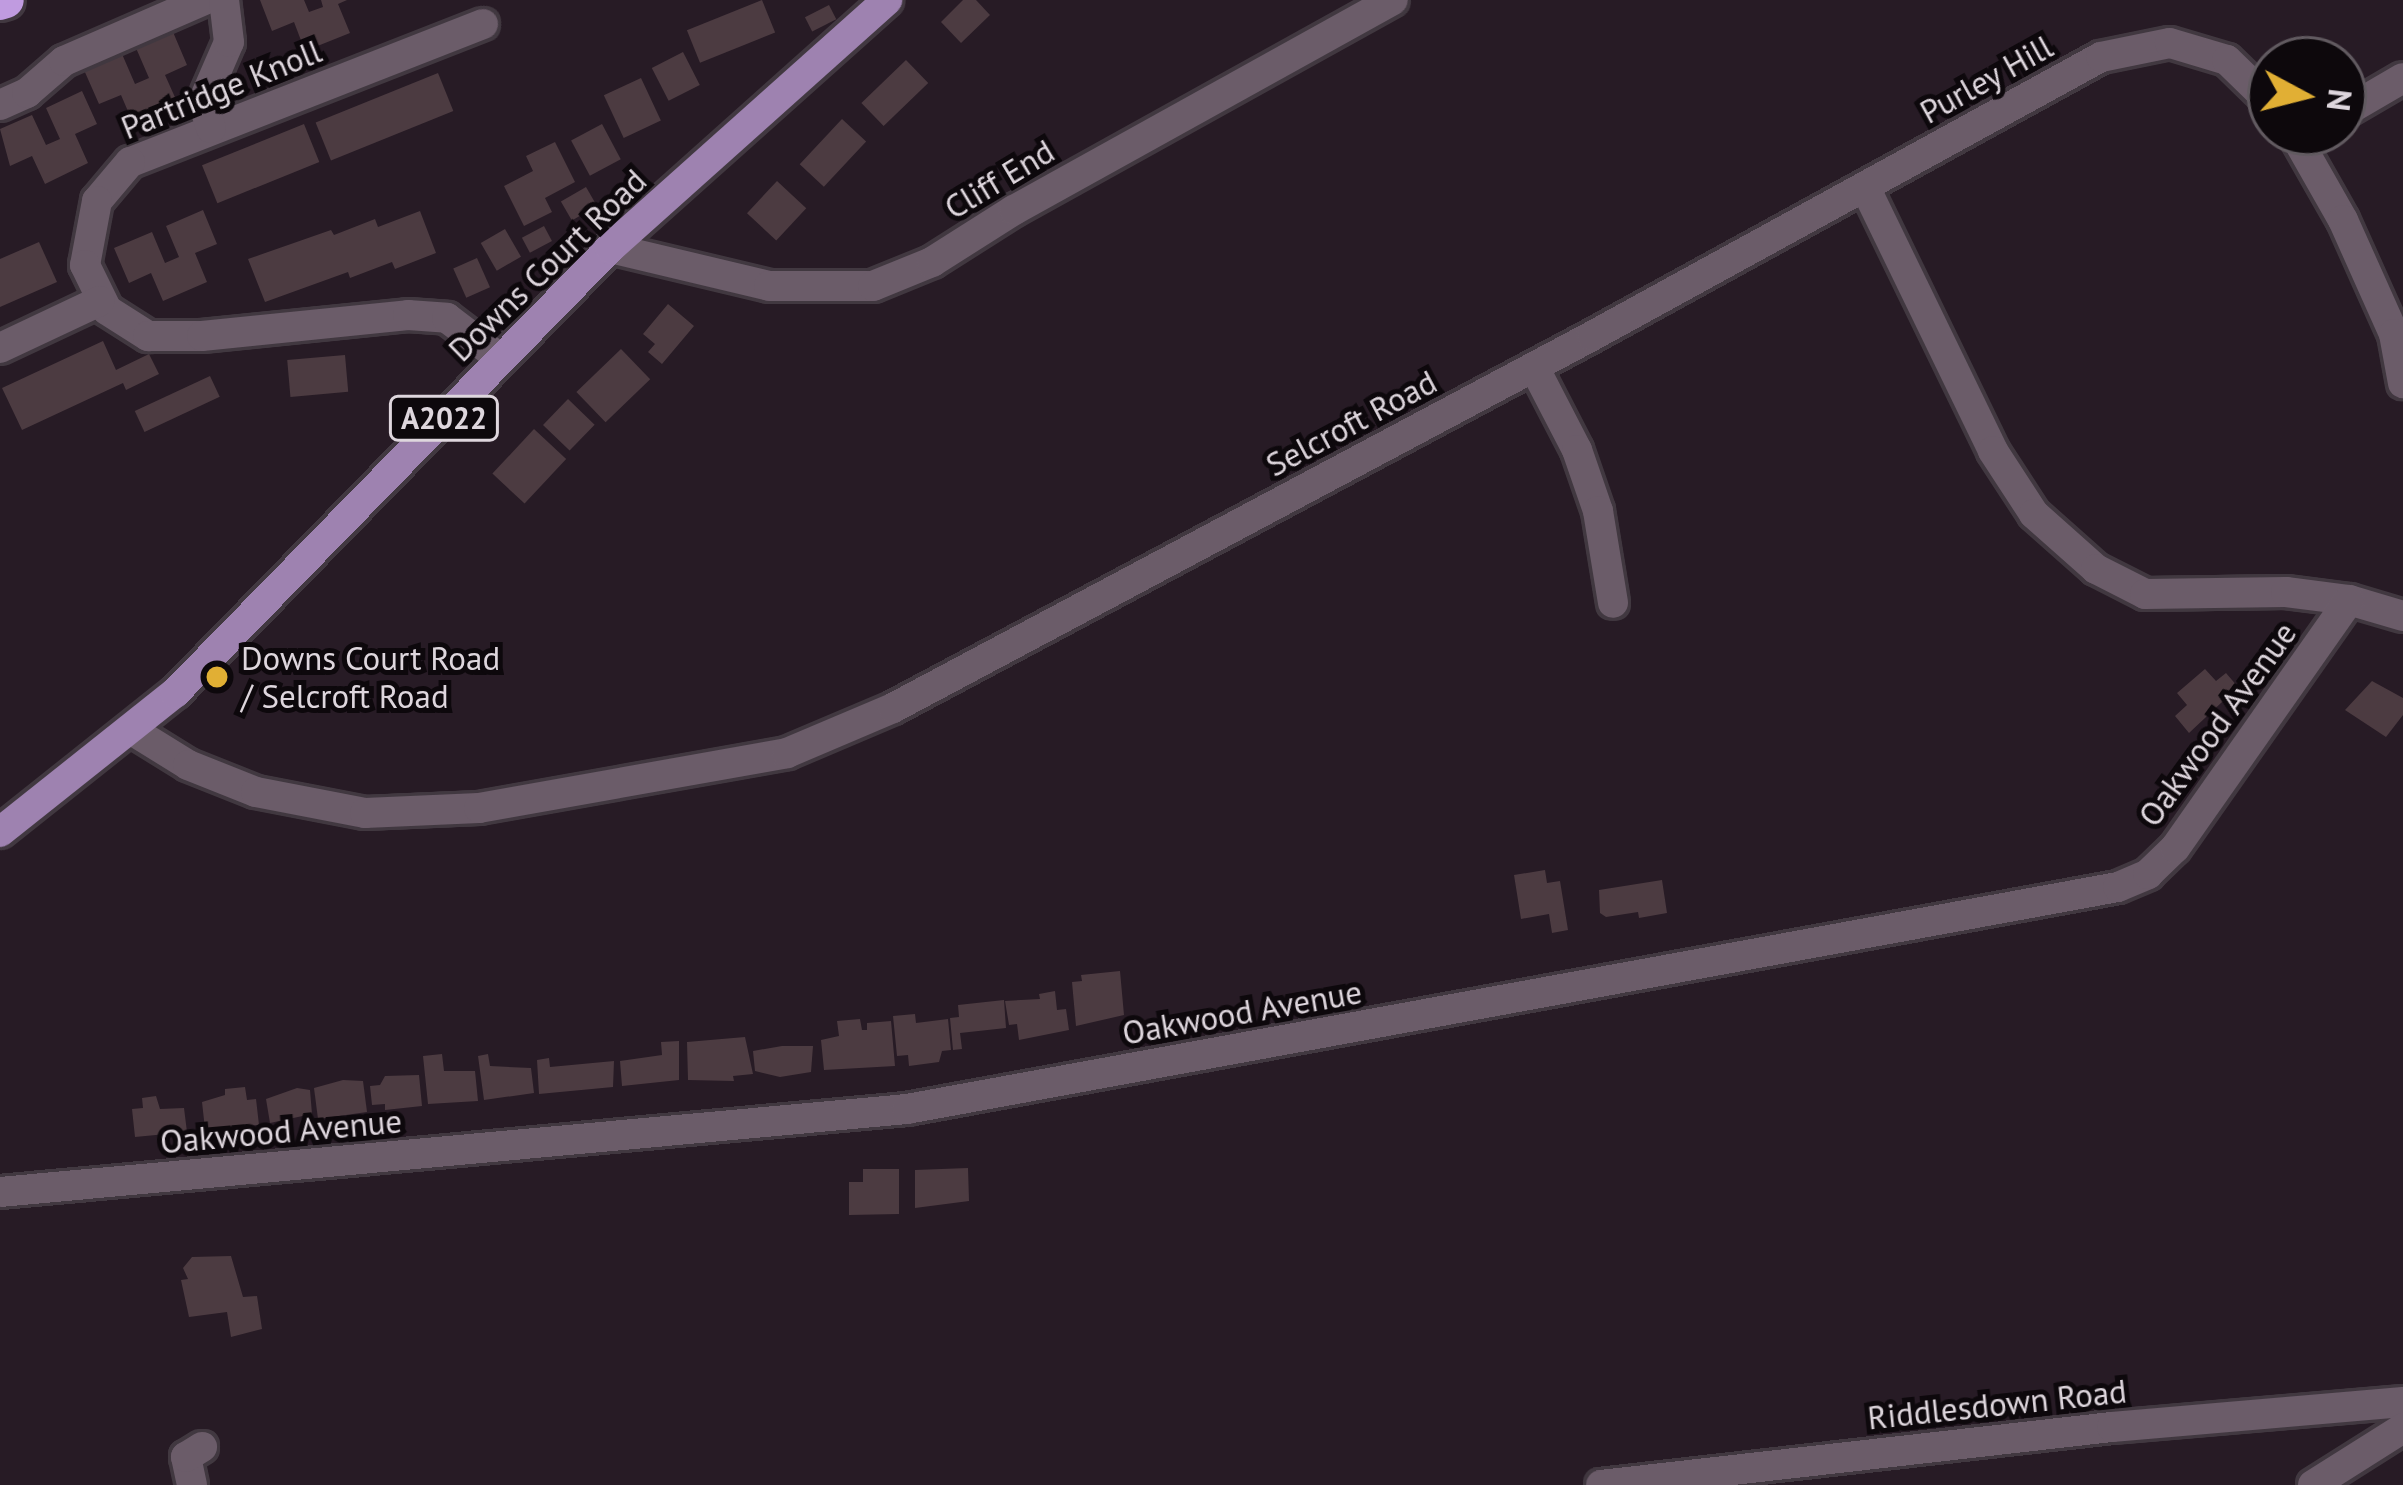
<!DOCTYPE html>
<html>
<head>
<meta charset="utf-8">
<style>
	body { margin:0 }
	#map { position:relative; width:2403px; height:1485px; overflow:hidden; background:#271b25; font-family:"PT Sans",sans-serif }
	div>[style] { position:absolute }
	.building>* { inset:0; background:#4c3b41; transform-origin:0 0 }
	.roads { filter:drop-shadow(3px 0 #413840) drop-shadow(-3px 0 #413840) drop-shadow(0 3px #413840) drop-shadow(0 -3px #413840) }
	.minor>* { height:30px; margin:-15px; padding:0 15px; transform-origin:15px; border-radius:15px; background:#6b5c69 }
	.major>* { height:30px; margin:-15px; padding:0 15px; transform-origin:15px; border-radius:15px; background:#9e82b0 }
	.highway>* { height:36px; margin:-18px; padding:0 18px; transform-origin:18px; border-radius:18px; background:#c09be0 }
	.dots>* { width:33px; height:33px; translate:-50% -50%; box-sizing:border-box; border:6px solid #0d080c; border-radius:50% }
	span { translate:-50% -50%; white-space:nowrap; text-align:center; line-height:1.15; -webkit-text-stroke:10px #0d080c; paint-order:stroke }
	.shield-label span { padding:3px 9px; background:#0d080c; border:3px solid; border-radius:9px; -webkit-text-stroke-width:0 }
	.shield-label { font-size:30px; color:#ded6dd; font-weight:700 }
	.street-label { font-size:33px; color:#ded6dd }
	.poi-label { font-size:33px; color:#ded6dd }
	.left { translate:0 -50%; text-align:left }
	.north { position:absolute; left:2247px; top:36px; width:120px; height:120px; box-sizing:border-box; background:#0d080c; border:3px solid #615a60; border-radius:50%; rotate:97deg; font-size:33px; font-weight:700; line-height:48px; text-align:center; color:#ded6dd }
	.north::after { content:''; display:block; margin:auto; width:42px; height:54px; background:#e1af34; clip-path:polygon(50% 0,100% 100%,50% 72%,0 100%) }
</style>
</head>
<body>
<div id="map">
	<div class="building">
		<i style="clip-path:polygon(260px 0,304px 0,309px 12px,323px 7px,321px 0,347px 0,338px 4px,350px 33px,305px 51px,294px 22px,272px 31px)"></i>
		<i style="left:762px;top:0;width:35px;height:81px;rotate:68deg"></i>
		<i style="clip-path:polygon(963px 0,976px 0,990px 15px,961px 43px,941px 22px)"></i>
		<i style="left:829px;top:5px;width:16px;height:27px;rotate:63deg"></i>
		<i style="clip-path:polygon(173px 32px,187px 65px,165px 75px,178px 104px,133px 123px,121px 95px,99px 104px,84px 70px,122px 54px,135px 84px,149px 78px,136px 48px)"></i>
		<i style="left:683px;top:52px;width:37px;height:35px;rotate:63deg"></i>
		<i style="left:906px;top:60px;width:32px;height:62px;rotate:46deg"></i>
		<i style="left:438px;top:73px;width:41px;height:132px;rotate:68deg"></i>
		<i style="left:641px;top:78px;width:47px;height:41px;rotate:65deg"></i>
		<i style="clip-path:polygon(82px 91px,97px 124px,75px 134px,88px 163px,45px 184px,32px 156px,10px 166px,0 129px,32px 115px,46px 145px,60px 139px,46px 108px)"></i>
		<i style="left:842px;top:119px;width:33px;height:62px;rotate:43deg"></i>
		<i style="left:304px;top:124px;width:41px;height:110px;rotate:68deg"></i>
		<i style="left:602px;top:124px;width:40px;height:35px;rotate:62deg"></i>
		<i style="clip-path:polygon(555px 142px,575px 182px,545px 198px,552px 212px,524px 226px,504px 186px,533px 171px,526px 156px)"></i>
		<i style="left:777px;top:181px;width:40px;height:44px;rotate:43deg"></i>
		<i style="left:586px;top:187px;width:22px;height:29px;rotate:60deg"></i>
		<i style="clip-path:polygon(203px 210px,217px 244px,195px 253px,207px 282px,163px 301px,151px 273px,129px 283px,114px 248px,152px 232px,165px 263px,179px 257px,166px 226px)"></i>
		<i style="clip-path:polygon(420px 211px,436px 253px,395px 269px,392px 262px,350px 278px,348px 272px,265px 302px,248px 259px,331px 230px,334px 235px,375px 219px,378px 227px)"></i>
		<i style="left:544px;top:226px;width:17px;height:25px;rotate:62deg"></i>
		<i style="left:505px;top:229px;width:32px;height:28px;rotate:60deg"></i>
		<i style="clip-path:polygon(39px 242px,57px 282px,0 307px,0 259px)"></i>
		<i style="left:477px;top:258px;width:32px;height:26px;rotate:66deg"></i>
		<i style="clip-path:polygon(668px 304px,694px 326px,662px 364px,648px 352px,655px 344px,643px 334px)"></i>
		<i style="clip-path:polygon(103px 341px,116px 370px,149px 354px,159px 374px,126px 390px,123px 383px,22px 430px,2px 388px)"></i>
		<i style="left:621px;top:349px;width:42px;height:62px;rotate:46deg"></i>
		<i style="left:345px;top:355px;width:37px;height:58px;rotate:85deg"></i>
		<i style="left:210px;top:376px;width:23px;height:83px;rotate:65deg"></i>
		<i style="left:568px;top:399px;width:37px;height:36px;rotate:44deg"></i>
		<i style="left:534px;top:429px;width:44px;height:61px;rotate:43deg"></i>
		<i style="clip-path:polygon(2205px 669px,2216px 681px,2226px 673px,2238px 687px,2189px 733px,2175px 716px,2187px 705px,2177px 693px)"></i>
		<i style="clip-path:polygon(2372px 681px,2403px 698px,2403px 715px,2386px 737px,2345px 710px)"></i>
		<i style="clip-path:polygon(1545px 870px,1547px 883px,1560px 881px,1568px 930px,1552px 933px,1549px 914px,1521px 919px,1514px 875px)"></i>
		<i style="clip-path:polygon(1662px 880px,1667px 913px,1639px 918px,1638px 912px,1606px 917px,1600px 913px,1599px 890px)"></i>
		<i style="clip-path:polygon(1120px 971px,1124px 1015px,1076px 1026px,1072px 982px,1082px 981px,1081px 975px)"></i>
		<i style="clip-path:polygon(1055px 991px,1057px 1010px,1066px 1009px,1069px 1030px,1019px 1040px,1017px 1024px,1009px 1025px,1005px 1001px,1040px 999px,1039px 994px)"></i>
		<i style="clip-path:polygon(1004px 1000px,1006px 1028px,960px 1033px,962px 1049px,953px 1050px,950px 1018px,959px 1017px,958px 1005px)"></i>
		<i style="clip-path:polygon(915px 1014px,916px 1023px,948px 1019px,951px 1050px,942px 1051px,939px 1062px,909px 1066px,908px 1055px,897px 1056px,893px 1016px)"></i>
		<i style="clip-path:polygon(860px 1019px,862px 1030px,867px 1030px,867px 1023px,891px 1021px,895px 1066px,824px 1070px,821px 1040px,839px 1036px,837px 1021px)"></i>
		<i style="clip-path:polygon(745px 1037px,753px 1074px,733px 1076px,734px 1081px,688px 1080px,687px 1042px)"></i>
		<i style="clip-path:polygon(679px 1041px,679px 1080px,622px 1086px,620px 1061px,662px 1055px,661px 1042px)"></i>
		<i style="clip-path:polygon(782px 1046px,813px 1046px,811px 1072px,780px 1077px,755px 1071px,753px 1051px)"></i>
		<i style="clip-path:polygon(442px 1054px,444px 1071px,475px 1071px,478px 1101px,428px 1104px,423px 1056px)"></i>
		<i style="clip-path:polygon(488px 1054px,490px 1066px,531px 1068px,534px 1093px,484px 1100px,478px 1056px)"></i>
		<i style="clip-path:polygon(549px 1058px,550px 1067px,614px 1061px,613px 1087px,539px 1094px,537px 1060px)"></i>
		<i style="clip-path:polygon(419px 1075px,422px 1106px,385px 1110px,385px 1104px,372px 1105px,370px 1086px,380px 1085px,385px 1076px)"></i>
		<i style="clip-path:polygon(343px 1080px,363px 1081px,367px 1112px,318px 1119px,314px 1088px)"></i>
		<i style="clip-path:polygon(245px 1087px,247px 1100px,256px 1099px,259px 1125px,205px 1129px,202px 1102px,225px 1095px,225px 1089px)"></i>
		<i style="clip-path:polygon(297px 1088px,310px 1090px,312px 1114px,270px 1123px,266px 1099px)"></i>
		<i style="clip-path:polygon(156px 1096px,160px 1109px,184px 1108px,187px 1132px,135px 1137px,132px 1109px,143px 1108px,142px 1098px)"></i>
		<i style="clip-path:polygon(968px 1168px,969px 1201px,915px 1208px,915px 1170px)"></i>
		<i style="clip-path:polygon(863px 1169px,899px 1169px,899px 1214px,849px 1215px,849px 1182px,863px 1182px)"></i>
		<i style="clip-path:polygon(231px 1256px,243px 1297px,257px 1296px,262px 1329px,231px 1337px,227px 1312px,189px 1317px,181px 1280px,188px 1279px,183px 1268px,192px 1257px)"></i>
	</div>
	<div class="roads">
		<div class="minor">
			<i style="left:483px;top:24px;width:379px;rotate:158.6deg"></i>
			<i style="left:130px;top:162px;width:51px;rotate:130.2deg"></i>
			<i style="left:97px;top:201px;width:65px;rotate:100.6deg"></i>
			<i style="left:85px;top:265px;width:50px;rotate:63.9deg"></i>
			<i style="left:107px;top:310px;width:49px;rotate:32.4deg"></i>
			<i style="left:148px;top:336px;width:54px"></i>
			<i style="left:202px;top:336px;width:207px;rotate:-5.8deg"></i>
			<i style="left:408px;top:315px;width:39px;rotate:4deg"></i>
			<i style="left:447px;top:318px;width:68px;rotate:37.2deg"></i>
			<i style="left:0;top:105px;width:30px;rotate:-24deg"></i>
			<i style="left:27px;top:93px;width:49px;rotate:-40.9deg"></i>
			<i style="left:64px;top:61px;width:153px;rotate:-23.5deg"></i>
			<i style="left:2343px;top:113px;width:69px;rotate:-30.3deg"></i>
			<i style="left:211px;top:128px;width:27px;rotate:-107deg"></i>
			<i style="left:203px;top:102px;width:65px;rotate:-66.6deg"></i>
			<i style="left:229px;top:42px;width:42px;rotate:-96.8deg"></i>
			<i style="left:2293px;top:132px;width:101px;rotate:60.4deg"></i>
			<i style="left:2343px;top:220px;width:125px;rotate:65.9deg"></i>
			<i style="left:2394px;top:334px;width:50px;rotate:79.6deg"></i>
			<i style="left:1865px;top:187px;width:293px;rotate:64.1deg"></i>
			<i style="left:1993px;top:451px;width:75px;rotate:56.9deg"></i>
			<i style="left:2034px;top:514px;width:83px;rotate:41.6deg"></i>
			<i style="left:2096px;top:569px;width:55px;rotate:27deg"></i>
			<i style="left:2145px;top:594px;width:141px;rotate:-0.8deg"></i>
			<i style="left:2286px;top:592px;width:64px;rotate:7.2deg"></i>
			<i style="left:2349px;top:600px;width:56px;rotate:16.5deg"></i>
			<i style="left:610px;top:248px;width:163px;rotate:13.4deg"></i>
			<i style="left:769px;top:286px;width:104px"></i>
			<i style="left:873px;top:286px;width:64px;rotate:-22.1deg"></i>
			<i style="left:932px;top:262px;width:97px;rotate:-32.4deg"></i>
			<i style="left:1014px;top:210px;width:433px;rotate:-29deg"></i>
			<i style="left:0;top:348px;width:110px;rotate:-25.2deg"></i>
			<i style="left:1534px;top:367px;width:93px;rotate:62.6deg"></i>
			<i style="left:1577px;top:450px;width:65px;rotate:71deg"></i>
			<i style="left:1598px;top:511px;width:93px;rotate:80.7deg"></i>
			<i style="left:130px;top:729px;width:68px;rotate:31.8deg"></i>
			<i style="left:188px;top:765px;width:73px;rotate:21.7deg"></i>
			<i style="left:256px;top:792px;width:111px;rotate:10.9deg"></i>
			<i style="left:365px;top:813px;width:114px;rotate:-2.5deg"></i>
			<i style="left:479px;top:808px;width:313px;rotate:-10.1deg"></i>
			<i style="left:787px;top:753px;width:115px;rotate:-23deg"></i>
			<i style="left:893px;top:708px;width:792px;rotate:-28.02deg"></i>
			<i style="left:1592px;top:336px;width:580px;rotate:-28.73deg"></i>
			<i style="left:2101px;top:57px;width:70px;rotate:-11.5deg"></i>
			<i style="left:2170px;top:43px;width:59px;rotate:16.6deg"></i>
			<i style="left:2227px;top:60px;width:62px;rotate:44.3deg"></i>
			<i style="left:0;top:1192px;width:911px;rotate:-5.23deg"></i>
			<i style="left:907px;top:1109px;width:1231px;rotate:-10.39deg"></i>
			<i style="left:2118px;top:887px;width:33px;rotate:-23deg"></i>
			<i style="left:2148px;top:874px;width:37px;rotate:-44deg"></i>
			<i style="left:2175px;top:848px;width:303px;rotate:-54.9deg"></i>
			<i style="left:192px;top:1485px;width:29px;rotate:-102deg"></i>
			<i style="left:186px;top:1457px;width:19px;rotate:-32deg"></i>
			<i style="left:1601px;top:1485px;width:514px;rotate:-6.48deg"></i>
			<i style="left:2112px;top:1427px;width:292px;rotate:-4.9deg"></i>
			<i style="left:2313px;top:1485px;width:107px;rotate:-32.3deg"></i>
		</div>
		<div class="major">
			<i style="left:0;top:832px;width:223px;rotate:-38.5deg"></i>
			<i style="left:175px;top:693px;width:622px;rotate:-45.65deg"></i>
			<i style="left:610px;top:248px;width:372px;rotate:-41.8deg"></i>
		</div>
		<div class="highway">
			<i style="left:0;top:2px;width:6px;rotate:-18deg"></i>
		</div>
	</div>
	<div class="dots">
		<i style="left:217px;top:677px;background:#e1af34"></i>
	</div>
	<div class="shield-label">
		<span style="left:444px;top:418px">A2022</span>
	</div>
	<div class="street-label">
		<span style="left:1986px;top:79px;rotate:-29deg">Purley Hill</span>
		<span style="left:221px;top:89px;rotate:-22deg">Partridge Knoll</span>
		<span style="left:999px;top:179px;rotate:-31deg">Cliff End</span>
		<span style="left:547px;top:265px;rotate:-44deg">Downs Court Road</span>
		<span style="left:1351px;top:423px;rotate:-28deg">Selcroft Road</span>
		<span style="left:2217px;top:724px;rotate:-54deg">Oakwood Avenue</span>
		<span style="left:1242px;top:1012px;rotate:-10deg">Oakwood Avenue</span>
		<span style="left:281px;top:1131px;rotate:-5deg">Oakwood Avenue</span>
		<span style="left:1997px;top:1404px;rotate:-6deg">Riddlesdown Road</span>
	</div>
	<div class="poi-label">
		<span class="left" style="left:241px;top:677px">Downs Court Road<br>/ Selcroft Road</span>
	</div>
	<div class="north">N</div>
</div>
</body>
</html>
